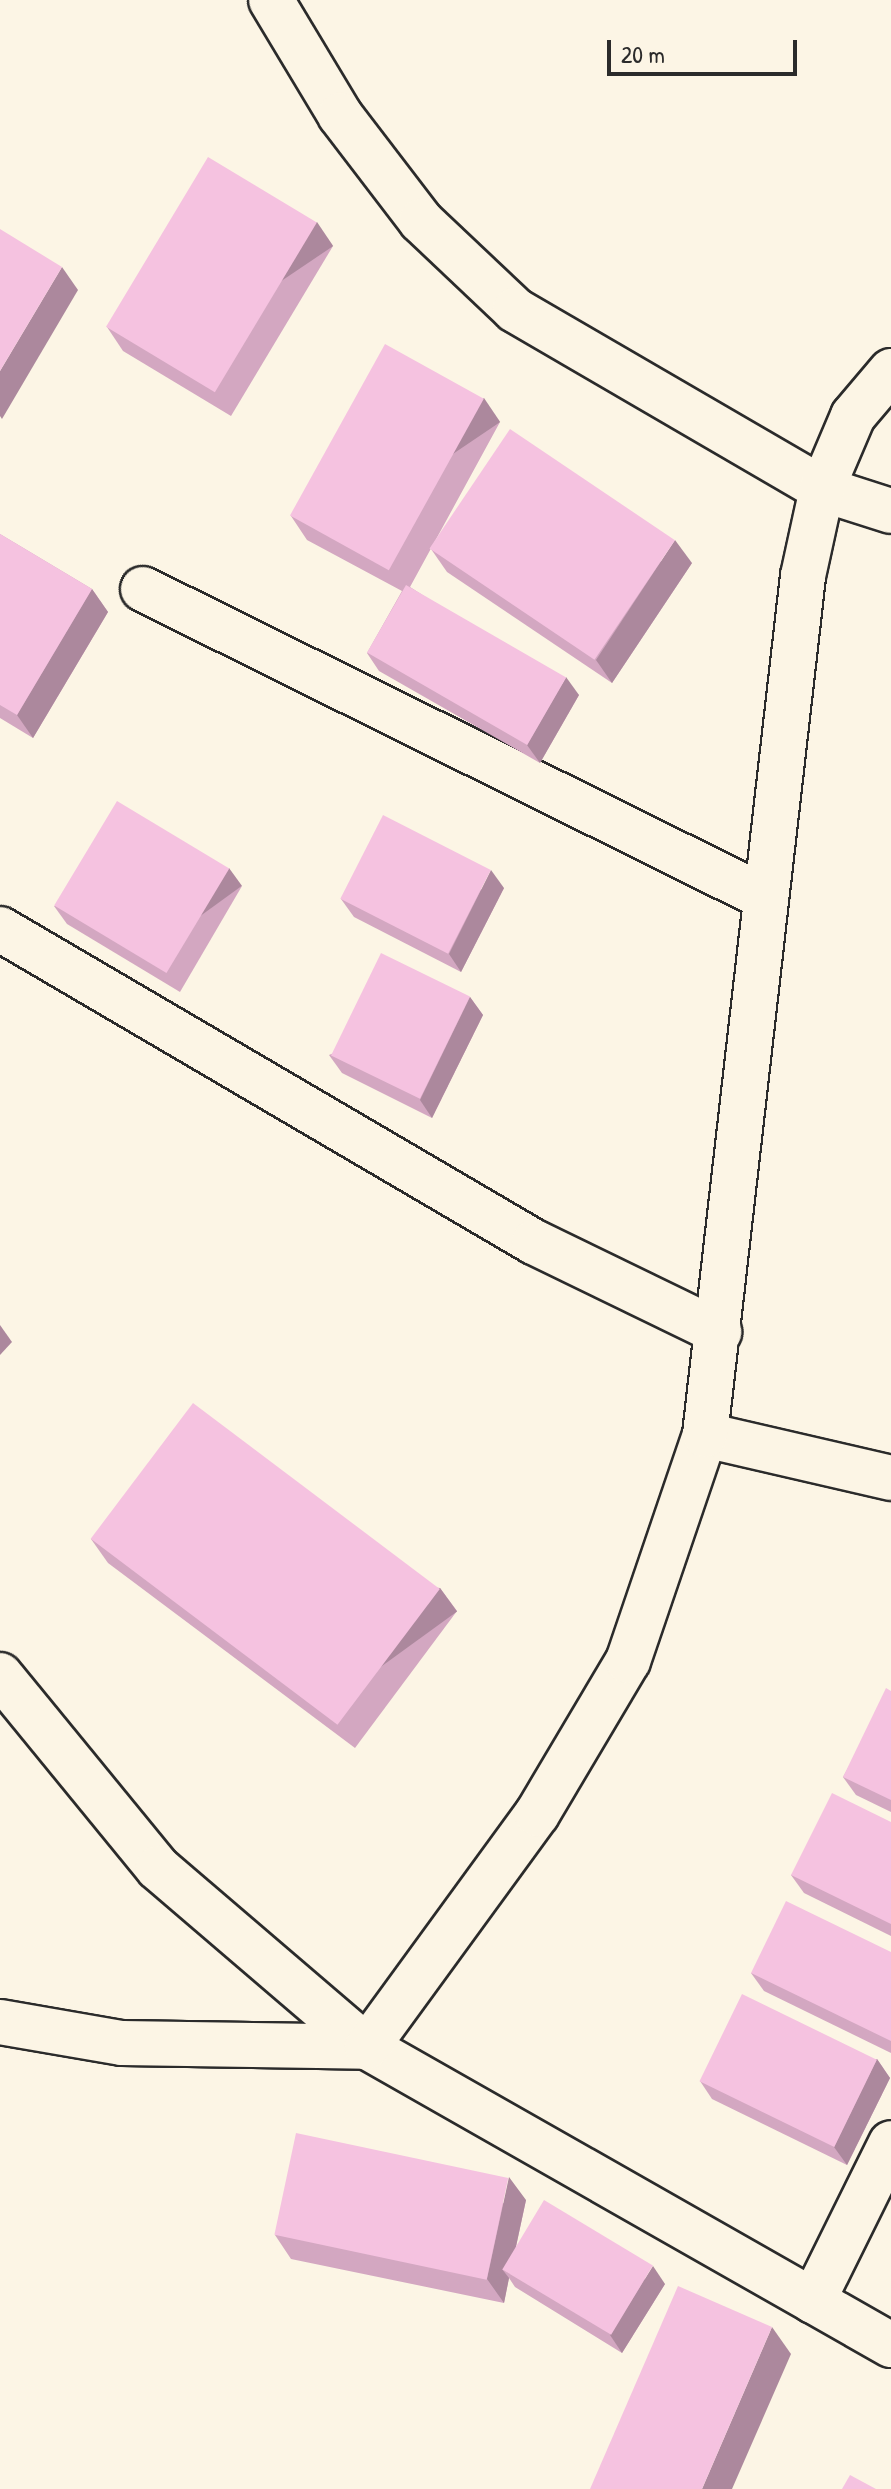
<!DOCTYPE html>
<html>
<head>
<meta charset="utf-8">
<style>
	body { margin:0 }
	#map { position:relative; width:891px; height:2489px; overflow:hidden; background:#fcf5e5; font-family:"Patrick Hand",sans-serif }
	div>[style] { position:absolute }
	.roads { filter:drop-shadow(2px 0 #2b2b2b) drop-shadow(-2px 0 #2b2b2b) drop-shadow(0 2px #2b2b2b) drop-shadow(0 -2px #2b2b2b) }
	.minor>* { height:44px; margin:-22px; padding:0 22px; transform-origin:22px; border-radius:22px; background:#fcf5e5 }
	.wall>* { inset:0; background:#d3a7c1 }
	.shaded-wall>* { inset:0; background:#ac889d; transform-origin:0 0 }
	.building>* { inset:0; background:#f5c2e0; transform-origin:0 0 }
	span { translate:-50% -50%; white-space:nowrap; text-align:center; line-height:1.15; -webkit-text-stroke:7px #fcf5e5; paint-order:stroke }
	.scale { position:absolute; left:607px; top:40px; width:190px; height:36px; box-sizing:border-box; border:4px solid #2b2b2b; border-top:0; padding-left:10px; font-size:24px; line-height:28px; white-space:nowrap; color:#2b2b2b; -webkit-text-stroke:6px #fcf5e5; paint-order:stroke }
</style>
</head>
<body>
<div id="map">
	<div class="roads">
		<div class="minor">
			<i style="left:271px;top:0;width:134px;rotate:59deg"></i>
			<i style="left:340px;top:115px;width:133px;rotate:52.6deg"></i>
			<i style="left:421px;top:221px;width:129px;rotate:43.4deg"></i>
			<i style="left:515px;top:310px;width:355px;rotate:30.2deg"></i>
			<i style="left:822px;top:489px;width:72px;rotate:17.7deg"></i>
			<i style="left:143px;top:589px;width:695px;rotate:26.38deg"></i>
			<i style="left:0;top:929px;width:619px;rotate:30.38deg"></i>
			<i style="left:534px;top:1242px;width:206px;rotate:25.9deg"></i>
			<i style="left:705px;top:1435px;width:191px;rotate:13deg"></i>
			<i style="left:0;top:1675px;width:249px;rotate:50.7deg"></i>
			<i style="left:158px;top:1868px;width:275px;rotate:40.6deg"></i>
			<i style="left:367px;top:2047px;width:603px;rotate:29.63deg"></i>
			<i style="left:0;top:2022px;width:124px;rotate:9.8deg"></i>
			<i style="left:122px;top:2043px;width:245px;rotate:0.9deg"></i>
			<i style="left:367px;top:2047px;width:288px;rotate:-53.9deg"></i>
			<i style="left:537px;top:1814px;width:178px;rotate:-59.3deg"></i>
			<i style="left:628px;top:1661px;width:239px;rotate:-71.2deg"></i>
			<i style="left:705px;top:1435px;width:865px;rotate:-83.49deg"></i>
			<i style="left:803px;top:576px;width:89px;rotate:-77.7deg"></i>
			<i style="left:822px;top:489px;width:79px;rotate:-67deg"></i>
			<i style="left:853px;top:416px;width:59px;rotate:-49.8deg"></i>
			<i style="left:813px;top:2301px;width:176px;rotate:-63.7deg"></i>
		</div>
	</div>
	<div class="wall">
		<i style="clip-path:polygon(333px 246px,231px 416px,123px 351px,107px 327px)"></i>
		<i style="clip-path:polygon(500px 422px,410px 587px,579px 695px,540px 763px,379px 671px,367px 653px,402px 591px,307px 540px,291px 516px)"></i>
		<i style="clip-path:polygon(0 534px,92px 589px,108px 612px,33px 738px,0 718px)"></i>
		<i style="clip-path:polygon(431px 549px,692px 563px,612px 683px,447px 572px)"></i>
		<i style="clip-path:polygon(242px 886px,180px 992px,67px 924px,54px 906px)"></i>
		<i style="clip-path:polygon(504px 888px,461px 972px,354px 917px,341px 899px)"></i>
		<i style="clip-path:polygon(470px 997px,483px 1015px,432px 1118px,342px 1073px,329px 1055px)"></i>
		<i style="clip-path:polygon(91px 1539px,440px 1588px,457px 1611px,355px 1748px,108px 1563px)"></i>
		<i style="clip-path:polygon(891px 1691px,891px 1812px,856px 1795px,843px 1777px)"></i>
		<i style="clip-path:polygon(891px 1822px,891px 1936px,804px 1893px,791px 1875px)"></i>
		<i style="clip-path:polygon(891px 1952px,891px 2053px,764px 1991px,751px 1973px)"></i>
		<i style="clip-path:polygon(877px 2059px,890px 2078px,847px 2165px,712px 2099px,700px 2081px)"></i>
		<i style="clip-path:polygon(526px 2200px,516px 2247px,665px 2284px,622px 2353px,515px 2287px,509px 2278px,504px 2303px,291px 2259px,275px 2235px)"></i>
	</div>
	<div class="shaded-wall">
		<i style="left:317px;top:222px;width:29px;height:199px;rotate:56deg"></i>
		<i style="clip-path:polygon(62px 267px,78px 290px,2px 419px,0 416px,0 371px)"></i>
		<i style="left:484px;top:398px;width:29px;height:196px;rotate:56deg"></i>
		<i style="clip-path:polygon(675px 540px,692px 563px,612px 683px,596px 660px)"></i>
		<i style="clip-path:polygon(92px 589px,108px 612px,33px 738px,17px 715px)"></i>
		<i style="clip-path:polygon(566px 677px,579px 695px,540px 763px,527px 745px)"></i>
		<i style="left:229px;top:868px;width:22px;height:123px;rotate:54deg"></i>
		<i style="clip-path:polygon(491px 870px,504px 888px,461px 972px,449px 954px)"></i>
		<i style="clip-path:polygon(470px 997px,483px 1015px,432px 1118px,420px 1100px)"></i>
		<i style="clip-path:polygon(0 1325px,12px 1342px,0 1355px)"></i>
		<i style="left:440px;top:1588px;width:29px;height:169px;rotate:54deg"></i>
		<i style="clip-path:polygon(877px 2059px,890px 2078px,847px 2165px,834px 2147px)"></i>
		<i style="clip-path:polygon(509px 2177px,526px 2200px,510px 2274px,502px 2269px,509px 2278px,504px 2303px,487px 2279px)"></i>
		<i style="clip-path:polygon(653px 2266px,665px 2284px,622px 2353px,610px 2335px)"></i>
		<i style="clip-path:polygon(772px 2327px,791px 2354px,732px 2489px,702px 2489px)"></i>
	</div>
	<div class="building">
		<i style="left:208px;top:157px;width:127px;height:198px;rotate:31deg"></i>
		<i style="clip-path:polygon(0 229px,62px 267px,0 371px)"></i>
		<i style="left:385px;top:344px;width:113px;height:196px;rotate:29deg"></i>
		<i style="left:510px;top:429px;width:199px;height:144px;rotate:34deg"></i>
		<i style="clip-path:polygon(0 534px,92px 589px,17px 715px,0 705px)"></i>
		<i style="left:406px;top:585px;width:185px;height:78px;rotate:30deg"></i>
		<i style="left:117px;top:801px;width:131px;height:122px;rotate:31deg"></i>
		<i style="left:383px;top:815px;width:121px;height:94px;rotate:27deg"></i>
		<i style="left:381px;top:953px;width:99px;height:114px;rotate:26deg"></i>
		<i style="left:193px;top:1403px;width:309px;height:170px;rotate:37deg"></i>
		<i style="clip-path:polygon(886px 1688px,891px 1691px,891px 1800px,843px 1777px)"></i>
		<i style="clip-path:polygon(832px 1793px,891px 1822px,891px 1924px,791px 1875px)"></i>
		<i style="clip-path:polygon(786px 1901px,891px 1952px,891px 2041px,751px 1973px)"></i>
		<i style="left:742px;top:1994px;width:150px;height:97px;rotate:26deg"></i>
		<i style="left:296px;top:2133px;width:217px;height:104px;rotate:12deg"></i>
		<i style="left:544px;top:2200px;width:127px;height:81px;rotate:31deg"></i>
		<i style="clip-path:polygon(678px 2286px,772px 2327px,702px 2489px,590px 2489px)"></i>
		<i style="clip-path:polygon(850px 2475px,876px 2489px,842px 2489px)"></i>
	</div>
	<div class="scale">20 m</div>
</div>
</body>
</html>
